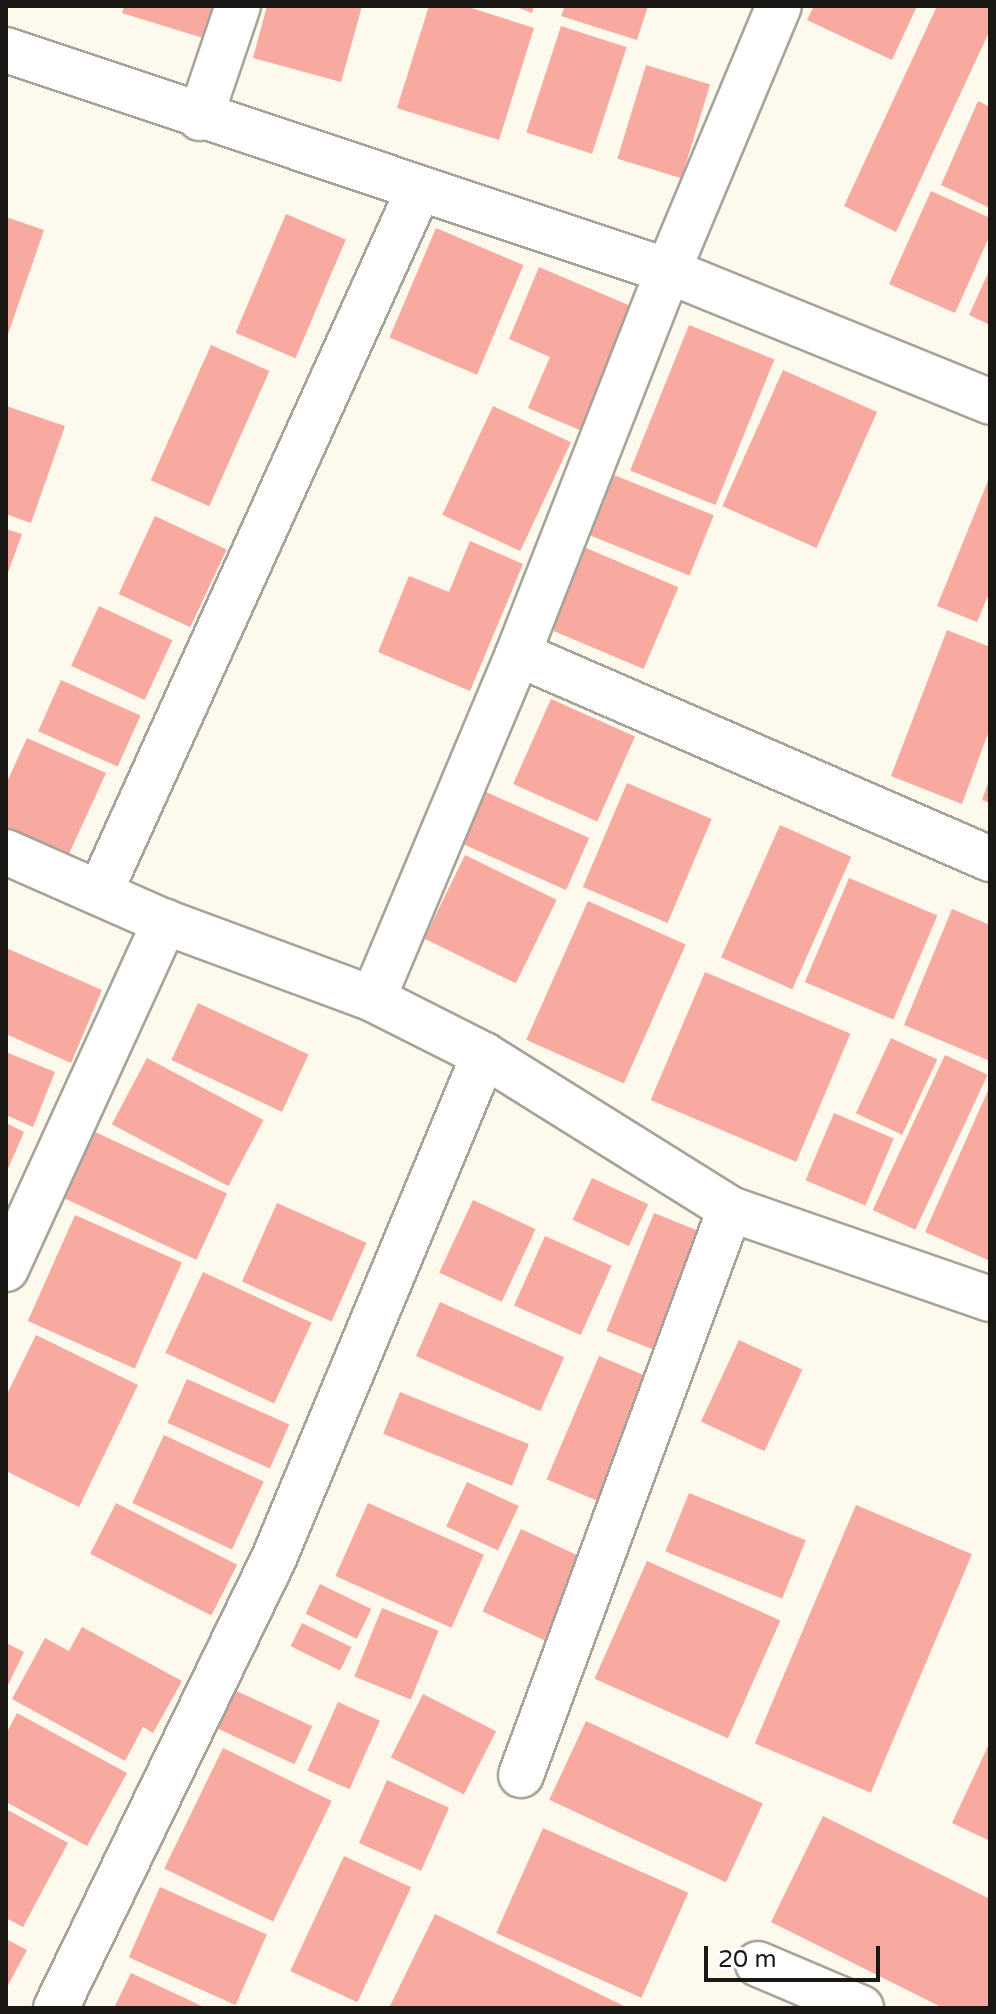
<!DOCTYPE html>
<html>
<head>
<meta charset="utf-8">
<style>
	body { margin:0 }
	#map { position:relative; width:996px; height:2014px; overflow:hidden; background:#fdf9ed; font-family:"Varela Round",sans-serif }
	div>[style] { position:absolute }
	.building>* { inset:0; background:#f9aaa0; transform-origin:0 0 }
	.roads { filter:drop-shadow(2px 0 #a7a398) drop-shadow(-2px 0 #a7a398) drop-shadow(0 2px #a7a398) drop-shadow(0 -2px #a7a398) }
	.street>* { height:44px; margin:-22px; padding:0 22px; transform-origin:22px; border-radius:22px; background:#fff }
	span { translate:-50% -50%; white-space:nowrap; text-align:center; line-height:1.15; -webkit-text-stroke:8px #fff; paint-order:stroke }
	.frame { position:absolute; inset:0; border:8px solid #191814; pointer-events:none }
	.scale { position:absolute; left:704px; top:1946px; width:176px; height:36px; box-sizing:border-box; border:4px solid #191814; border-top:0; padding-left:10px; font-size:24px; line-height:28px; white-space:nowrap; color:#191814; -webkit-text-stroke:6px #fff; paint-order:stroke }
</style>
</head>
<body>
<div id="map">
	<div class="building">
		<i style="clip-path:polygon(124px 6px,213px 6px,203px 38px,122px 13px)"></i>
		<i style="clip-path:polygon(267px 6px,362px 6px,341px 82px,253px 58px)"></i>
		<i style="clip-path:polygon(429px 6px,465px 6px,534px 28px,499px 140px,397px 108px)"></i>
		<i style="clip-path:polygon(514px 6px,534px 6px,532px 13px)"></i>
		<i style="clip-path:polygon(565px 6px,648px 6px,637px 40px,561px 16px)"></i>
		<i style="clip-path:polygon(814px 6px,917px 6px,892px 60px,807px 20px)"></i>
		<i style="clip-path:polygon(937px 6px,990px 6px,990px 30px,896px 232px,844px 206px)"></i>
		<i style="left:561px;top:26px;width:69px;height:112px;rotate:18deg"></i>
		<i style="left:646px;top:65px;width:67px;height:98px;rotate:17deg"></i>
		<i style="clip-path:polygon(978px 101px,990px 107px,990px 208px,941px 185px)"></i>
		<i style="clip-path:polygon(931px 191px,990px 218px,990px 235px,955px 313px,889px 284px)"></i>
		<i style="left:286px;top:214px;width:65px;height:129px;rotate:23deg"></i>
		<i style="clip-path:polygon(6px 217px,44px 230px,6px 340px)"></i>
		<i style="left:436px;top:228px;width:95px;height:119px;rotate:23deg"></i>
		<i style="clip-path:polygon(539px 267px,633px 307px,582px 431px,528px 408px,550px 357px,509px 339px)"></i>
		<i style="clip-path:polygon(990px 269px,990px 325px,969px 315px)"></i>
		<i style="left:689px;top:325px;width:92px;height:157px;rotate:22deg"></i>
		<i style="left:211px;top:345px;width:64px;height:148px;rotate:24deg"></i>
		<i style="left:783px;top:370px;width:103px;height:149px;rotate:24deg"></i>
		<i style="clip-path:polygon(6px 406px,65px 426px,31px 523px,6px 514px)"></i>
		<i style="left:493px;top:406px;width:86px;height:120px;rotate:25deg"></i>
		<i style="left:609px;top:473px;width:113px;height:65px;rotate:22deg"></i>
		<i style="clip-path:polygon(990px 476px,990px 591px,977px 622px,937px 606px)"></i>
		<i style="left:155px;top:516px;width:79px;height:86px;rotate:25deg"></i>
		<i style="clip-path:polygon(6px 529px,22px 534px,6px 578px)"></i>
		<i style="clip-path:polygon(470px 541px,523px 564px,470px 691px,378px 652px,409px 576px,449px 592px)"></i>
		<i style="left:579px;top:545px;width:108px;height:89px;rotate:23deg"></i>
		<i style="left:99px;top:606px;width:81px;height:66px;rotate:25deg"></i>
		<i style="clip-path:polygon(947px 630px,990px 647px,990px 728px,962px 804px,891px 776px)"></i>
		<i style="left:61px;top:680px;width:87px;height:56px;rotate:24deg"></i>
		<i style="left:551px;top:699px;width:92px;height:93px;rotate:24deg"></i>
		<i style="clip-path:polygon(27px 738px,106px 773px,62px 869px,6px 843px,6px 784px)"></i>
		<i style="clip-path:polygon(990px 778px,990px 803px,982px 800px)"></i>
		<i style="left:627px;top:783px;width:92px;height:113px;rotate:23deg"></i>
		<i style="left:486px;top:792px;width:113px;height:57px;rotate:24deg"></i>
		<i style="left:780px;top:825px;width:78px;height:145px;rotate:24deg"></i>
		<i style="left:465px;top:855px;width:102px;height:93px;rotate:26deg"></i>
		<i style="left:849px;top:878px;width:96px;height:113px;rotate:23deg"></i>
		<i style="left:588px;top:901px;width:107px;height:152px;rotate:24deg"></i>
		<i style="clip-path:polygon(952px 909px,990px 925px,990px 1061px,904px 1025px)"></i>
		<i style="clip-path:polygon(6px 948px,102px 990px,71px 1063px,6px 1034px)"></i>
		<i style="left:705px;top:972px;width:158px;height:139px;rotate:23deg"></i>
		<i style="left:198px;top:1003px;width:122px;height:63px;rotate:25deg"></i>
		<i style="left:891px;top:1038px;width:51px;height:83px;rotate:25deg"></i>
		<i style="clip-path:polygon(6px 1052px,55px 1072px,33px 1127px,6px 1115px)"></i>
		<i style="left:945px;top:1055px;width:47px;height:171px;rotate:25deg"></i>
		<i style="left:147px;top:1058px;width:132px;height:75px;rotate:28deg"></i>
		<i style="clip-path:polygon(990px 1086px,990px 1261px,925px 1232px)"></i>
		<i style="left:834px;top:1113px;width:65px;height:73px;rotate:23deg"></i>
		<i style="clip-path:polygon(6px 1123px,24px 1132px,6px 1173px)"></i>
		<i style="left:93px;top:1131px;width:148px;height:73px;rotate:25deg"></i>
		<i style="left:592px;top:1178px;width:62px;height:46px;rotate:25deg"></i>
		<i style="left:473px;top:1200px;width:69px;height:80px;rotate:25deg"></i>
		<i style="left:277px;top:1203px;width:98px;height:86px;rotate:24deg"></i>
		<i style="left:654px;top:1213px;width:55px;height:127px;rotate:22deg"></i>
		<i style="left:75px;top:1215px;width:117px;height:116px;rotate:24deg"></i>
		<i style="left:545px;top:1236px;width:73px;height:76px;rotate:24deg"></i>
		<i style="left:203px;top:1272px;width:120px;height:89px;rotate:25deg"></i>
		<i style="left:440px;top:1302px;width:136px;height:59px;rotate:24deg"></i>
		<i style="clip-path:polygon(36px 1335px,138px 1385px,79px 1507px,6px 1471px,6px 1396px)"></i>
		<i style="left:739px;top:1340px;width:70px;height:90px;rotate:25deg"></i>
		<i style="left:599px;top:1356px;width:58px;height:134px;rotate:23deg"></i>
		<i style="left:187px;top:1379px;width:112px;height:48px;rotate:24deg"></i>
		<i style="left:400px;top:1392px;width:139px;height:45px;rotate:22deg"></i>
		<i style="left:164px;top:1435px;width:110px;height:75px;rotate:25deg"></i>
		<i style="left:467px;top:1482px;width:57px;height:49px;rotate:25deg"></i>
		<i style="left:689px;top:1493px;width:126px;height:63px;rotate:22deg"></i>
		<i style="left:116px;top:1503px;width:136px;height:57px;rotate:27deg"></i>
		<i style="left:368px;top:1503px;width:127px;height:80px;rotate:24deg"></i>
		<i style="left:856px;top:1505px;width:126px;height:259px;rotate:23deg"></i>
		<i style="left:521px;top:1529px;width:77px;height:91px;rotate:25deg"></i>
		<i style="left:647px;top:1561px;width:146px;height:129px;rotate:24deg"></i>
		<i style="left:320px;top:1584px;width:57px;height:33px;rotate:26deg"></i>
		<i style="left:382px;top:1608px;width:61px;height:74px;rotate:22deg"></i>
		<i style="left:302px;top:1623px;width:55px;height:26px;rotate:26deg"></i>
		<i style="clip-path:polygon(82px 1627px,182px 1681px,153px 1733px,143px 1727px,125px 1761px,12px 1699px,45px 1638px,69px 1651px)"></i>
		<i style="clip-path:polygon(6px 1643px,24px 1652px,6px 1689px)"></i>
		<i style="left:228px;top:1687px;width:93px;height:42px;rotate:25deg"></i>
		<i style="left:423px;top:1694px;width:82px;height:71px;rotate:27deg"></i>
		<i style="left:338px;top:1702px;width:46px;height:75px;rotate:24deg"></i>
		<i style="clip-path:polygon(17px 1713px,127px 1773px,87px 1846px,6px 1802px,6px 1734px)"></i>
		<i style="left:586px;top:1721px;width:195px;height:87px;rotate:25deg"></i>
		<i style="clip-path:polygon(990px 1742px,990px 1841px,952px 1823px)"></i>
		<i style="left:223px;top:1748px;width:121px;height:134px;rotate:26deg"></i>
		<i style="left:387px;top:1780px;width:68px;height:69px;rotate:24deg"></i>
		<i style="clip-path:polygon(6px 1809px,68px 1843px,23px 1927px,6px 1918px)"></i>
		<i style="clip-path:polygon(823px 1816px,990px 1899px,990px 2008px,943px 2008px,771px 1922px)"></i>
		<i style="left:543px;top:1828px;width:159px;height:115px;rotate:24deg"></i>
		<i style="left:344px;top:1856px;width:74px;height:127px;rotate:25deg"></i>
		<i style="left:160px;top:1887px;width:117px;height:77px;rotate:24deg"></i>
		<i style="clip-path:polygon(435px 1914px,628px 2008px,389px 2008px)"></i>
		<i style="clip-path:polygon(6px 1939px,27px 1950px,6px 1989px)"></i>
		<i style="clip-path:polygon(131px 1973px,206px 2008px,114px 2008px)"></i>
	</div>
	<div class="roads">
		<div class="street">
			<i style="left:6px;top:50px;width:698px;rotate:18.46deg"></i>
			<i style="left:668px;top:271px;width:287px;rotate:-67.3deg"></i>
			<i style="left:200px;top:118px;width:118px;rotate:-71.3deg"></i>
			<i style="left:518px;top:654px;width:515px;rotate:23.48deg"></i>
			<i style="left:6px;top:852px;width:174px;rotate:23.8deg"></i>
			<i style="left:165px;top:922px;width:222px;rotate:20.3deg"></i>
			<i style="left:373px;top:999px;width:374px;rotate:-67.2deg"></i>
			<i style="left:518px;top:654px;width:411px;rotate:-68.6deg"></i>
			<i style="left:668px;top:271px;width:348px;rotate:22.1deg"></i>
			<i style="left:100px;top:892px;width:772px;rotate:-65.59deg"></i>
			<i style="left:373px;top:999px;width:124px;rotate:26.8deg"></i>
			<i style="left:484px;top:1055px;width:290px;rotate:32deg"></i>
			<i style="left:730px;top:1209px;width:275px;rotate:19.1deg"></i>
			<i style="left:6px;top:1269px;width:382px;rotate:-65.4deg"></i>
			<i style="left:521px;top:1775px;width:603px;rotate:-69.73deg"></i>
			<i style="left:758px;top:1964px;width:112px;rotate:23.1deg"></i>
			<i style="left:56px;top:2008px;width:500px;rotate:-64.15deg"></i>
			<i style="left:274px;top:1558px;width:545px;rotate:-67.34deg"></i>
		</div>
	</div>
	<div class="frame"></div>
	<div class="scale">20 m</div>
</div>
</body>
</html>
